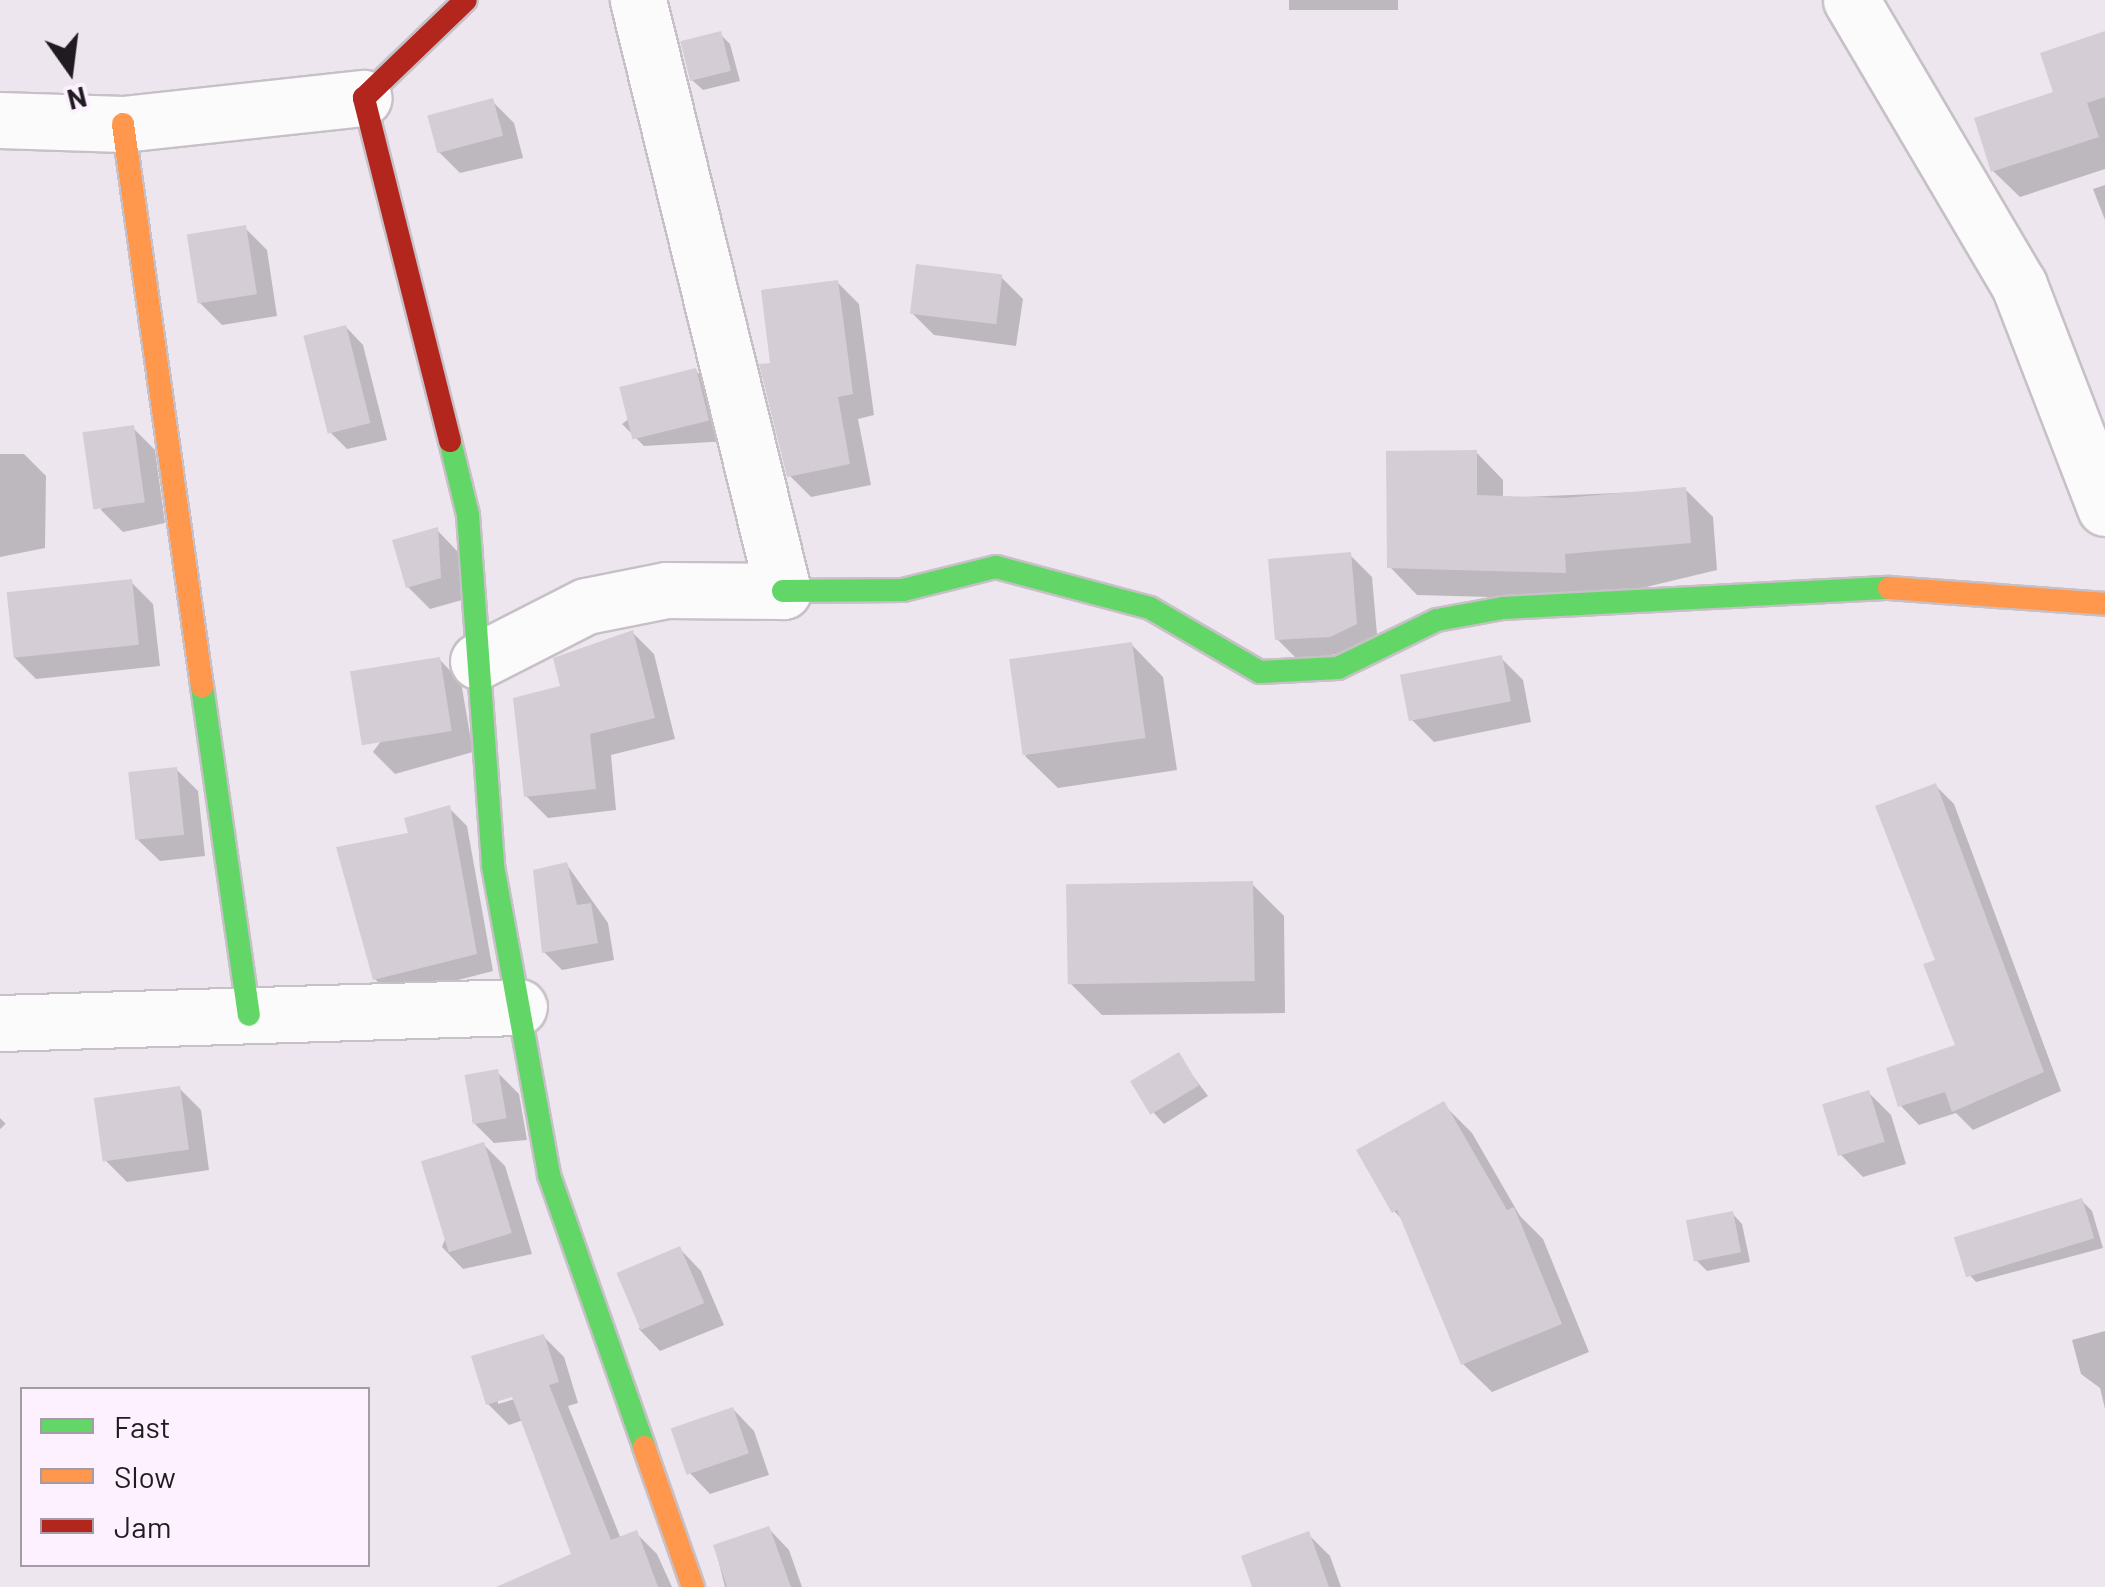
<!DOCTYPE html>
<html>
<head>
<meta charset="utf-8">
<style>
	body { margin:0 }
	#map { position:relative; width:2105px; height:1587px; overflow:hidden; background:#ede6ee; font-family:Barlow,sans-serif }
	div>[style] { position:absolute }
	.shadow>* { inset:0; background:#0003; transform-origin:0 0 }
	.building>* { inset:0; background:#d4cdd5; transform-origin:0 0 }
	.roads { filter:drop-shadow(2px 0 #c7c1c7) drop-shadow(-2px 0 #c7c1c7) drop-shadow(0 2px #c7c1c7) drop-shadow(0 -2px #c7c1c7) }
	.street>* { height:55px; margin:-27.5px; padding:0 27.5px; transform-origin:27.5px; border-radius:27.5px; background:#fcfbfc }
	.fast>* { height:22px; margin:-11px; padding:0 11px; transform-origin:11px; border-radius:11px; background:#63d668 }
	.slow>* { height:22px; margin:-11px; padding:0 11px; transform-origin:11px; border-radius:11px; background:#ff974d }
	.jam>* { height:22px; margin:-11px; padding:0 11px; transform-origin:11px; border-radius:11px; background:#b3261e }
	span { translate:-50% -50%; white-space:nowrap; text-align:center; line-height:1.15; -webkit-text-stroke:9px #fdf1ff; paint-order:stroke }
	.legend { position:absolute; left:20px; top:1387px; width:350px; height:180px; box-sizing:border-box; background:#fdf1ff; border:2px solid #a49ba6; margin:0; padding:12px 18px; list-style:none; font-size:30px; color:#1f1b20 }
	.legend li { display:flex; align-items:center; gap:20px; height:50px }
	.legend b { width:50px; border:2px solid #a49ba6 }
	.north { position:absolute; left:20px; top:20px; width:100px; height:100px; -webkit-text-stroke:8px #fdf1ff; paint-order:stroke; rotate:166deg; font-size:28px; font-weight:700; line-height:40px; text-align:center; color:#1f1b20 }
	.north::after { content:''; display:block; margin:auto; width:35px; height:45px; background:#1f1b20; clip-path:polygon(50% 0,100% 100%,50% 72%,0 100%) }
</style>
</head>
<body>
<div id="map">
	<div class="shadow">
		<i style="left:1289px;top:0;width:109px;height:10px"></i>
		<i style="clip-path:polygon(720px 34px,730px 44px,740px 81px,703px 90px,692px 80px)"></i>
		<i style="clip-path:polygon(2105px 34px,2105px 169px,2020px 197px,1993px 171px)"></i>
		<i style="clip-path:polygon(492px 101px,514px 123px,523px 158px,460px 173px,438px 151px)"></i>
		<i style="clip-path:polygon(2105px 185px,2105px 220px,2093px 189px)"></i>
		<i style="clip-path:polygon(245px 228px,267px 250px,277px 316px,222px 325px,200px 303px)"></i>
		<i style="clip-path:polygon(1001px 277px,1023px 299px,1016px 346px,934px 335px,912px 313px)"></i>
		<i style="clip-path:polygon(837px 282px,859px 304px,874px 415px,858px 419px,871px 485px,811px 497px,789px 475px,773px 365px)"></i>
		<i style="clip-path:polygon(346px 327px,363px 345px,387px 440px,347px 449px,329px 431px)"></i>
		<i style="clip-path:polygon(695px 370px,717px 392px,729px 441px,644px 446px,622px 424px)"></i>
		<i style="clip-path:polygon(133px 428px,155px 450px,165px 523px,123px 532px,101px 510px)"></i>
		<i style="clip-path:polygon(1476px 452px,1503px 480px,1503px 498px,1686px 490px,1713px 517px,1717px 570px,1592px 600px,1417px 595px,1390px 567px)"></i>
		<i style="clip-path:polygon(0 454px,24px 454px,46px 476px,45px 548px,0 557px)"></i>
		<i style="clip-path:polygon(437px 530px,458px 552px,462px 600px,430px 609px,408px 587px)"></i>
		<i style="clip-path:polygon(1350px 555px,1372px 577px,1378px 646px,1299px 661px,1277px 639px)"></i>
		<i style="clip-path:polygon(131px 582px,153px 604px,160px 666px,36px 679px,14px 657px)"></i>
		<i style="clip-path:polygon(632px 632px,654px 654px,675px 739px,611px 755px,616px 810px,548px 818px,526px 796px,563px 688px)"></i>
		<i style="clip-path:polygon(1131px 644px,1163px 677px,1177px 770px,1058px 788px,1025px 756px)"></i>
		<i style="clip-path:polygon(1501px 658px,1523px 680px,1531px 722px,1434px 742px,1412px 720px)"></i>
		<i style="clip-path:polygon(440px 660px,461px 682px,473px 752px,395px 774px,373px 752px)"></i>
		<i style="clip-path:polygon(176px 769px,198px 791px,205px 856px,160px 861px,138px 840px)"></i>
		<i style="clip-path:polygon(1936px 786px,1954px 804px,2061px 1091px,1973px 1130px,1956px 1113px,1919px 1125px,1901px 1106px,1958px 1047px,1938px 962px)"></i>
		<i style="clip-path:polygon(449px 808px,467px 826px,493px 971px,392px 997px,375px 979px)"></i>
		<i style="clip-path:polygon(567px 865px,608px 923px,614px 960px,562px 970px,544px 952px)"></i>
		<i style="clip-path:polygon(1252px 884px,1284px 916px,1285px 1013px,1102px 1015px,1070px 983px)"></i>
		<i style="clip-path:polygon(1178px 1056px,1208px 1096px,1164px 1124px,1154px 1113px)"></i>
		<i style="clip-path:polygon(497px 1072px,519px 1094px,527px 1140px,494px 1143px,472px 1121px)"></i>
		<i style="clip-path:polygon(179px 1088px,201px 1110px,209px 1170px,127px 1182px,105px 1160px)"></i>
		<i style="clip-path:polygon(1869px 1093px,1891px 1115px,1906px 1164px,1863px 1177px,1841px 1155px)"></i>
		<i style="clip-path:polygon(1443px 1104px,1472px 1133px,1520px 1216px,1543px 1239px,1589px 1352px,1492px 1392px,1463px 1364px,1405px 1222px,1394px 1211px)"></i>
		<i style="left:0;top:1118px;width:8px;height:58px;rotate:45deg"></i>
		<i style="clip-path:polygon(483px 1144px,505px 1166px,532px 1254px,463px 1269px,442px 1247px)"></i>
		<i style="clip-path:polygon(2082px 1201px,2092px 1211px,2103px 1248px,1976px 1282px,1966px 1271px)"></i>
		<i style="clip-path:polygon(1732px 1213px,1742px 1224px,1750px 1262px,1707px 1271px,1696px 1260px)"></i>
		<i style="clip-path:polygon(680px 1249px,701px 1271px,724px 1325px,660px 1351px,639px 1329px)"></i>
		<i style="clip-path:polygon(2105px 1331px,2105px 1409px,2100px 1388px,2081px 1374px,2072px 1340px)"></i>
		<i style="clip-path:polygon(evenodd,543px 1336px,564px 1357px,578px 1403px,568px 1406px,621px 1539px,636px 1533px,657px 1554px,672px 1587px,565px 1587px,575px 1556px,523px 1420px,509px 1425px,488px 1404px,543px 1336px,523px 1391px,525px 1396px,498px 1404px,498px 1399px,523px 1391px)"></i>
		<i style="clip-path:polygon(733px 1409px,754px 1431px,769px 1475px,710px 1494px,689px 1472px)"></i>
		<i style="clip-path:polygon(769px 1529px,789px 1550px,802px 1587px,725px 1587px,715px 1547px)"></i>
		<i style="clip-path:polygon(1308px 1534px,1330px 1556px,1341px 1587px,1255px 1587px)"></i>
	</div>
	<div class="building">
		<i style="left:721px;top:31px;width:41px;height:42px;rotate:76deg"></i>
		<i style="clip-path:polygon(2105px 31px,2105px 97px,2087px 103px,2099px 137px,1991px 172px,1974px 118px,2053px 92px,2040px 53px)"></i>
		<i style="left:493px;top:98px;width:39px;height:68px;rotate:75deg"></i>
		<i style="left:246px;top:225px;width:70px;height:60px;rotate:81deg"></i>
		<i style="left:916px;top:264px;width:87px;height:50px;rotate:7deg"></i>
		<i style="clip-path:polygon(838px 280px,853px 394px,838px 397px,850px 464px,787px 477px,759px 364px,770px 363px,761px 290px)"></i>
		<i style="left:346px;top:325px;width:101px;height:44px;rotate:76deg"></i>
		<i style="left:696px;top:368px;width:54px;height:79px;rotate:76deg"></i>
		<i style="left:134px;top:425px;width:78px;height:52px;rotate:82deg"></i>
		<i style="clip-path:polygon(1477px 450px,1477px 495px,1565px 498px,1686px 487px,1691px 543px,1565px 554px,1566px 573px,1387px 568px,1386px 451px)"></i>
		<i style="clip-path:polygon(438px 527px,441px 578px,406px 588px,392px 540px)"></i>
		<i style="clip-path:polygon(1351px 552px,1357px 624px,1330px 637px,1275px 640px,1268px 559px)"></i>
		<i style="left:132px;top:579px;width:66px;height:126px;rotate:84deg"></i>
		<i style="clip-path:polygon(633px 630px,655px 718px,590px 734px,596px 789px,524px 797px,513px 698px,560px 686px,553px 658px)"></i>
		<i style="left:1132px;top:642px;width:97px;height:124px;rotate:82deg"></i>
		<i style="left:1502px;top:655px;width:47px;height:104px;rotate:79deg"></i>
		<i style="left:440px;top:657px;width:75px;height:91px;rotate:81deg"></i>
		<i style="left:177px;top:767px;width:68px;height:49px;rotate:84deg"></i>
		<i style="clip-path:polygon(1936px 783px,2044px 1072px,1952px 1112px,1945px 1092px,1898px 1107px,1886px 1068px,1955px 1045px,1923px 964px,1935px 960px,1875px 806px)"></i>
		<i style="clip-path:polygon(450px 805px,477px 954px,373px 980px,336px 847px,408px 833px,404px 818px)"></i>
		<i style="clip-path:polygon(567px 862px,577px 905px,591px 903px,598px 943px,542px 953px,533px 870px)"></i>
		<i style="left:1253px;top:881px;width:100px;height:187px;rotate:89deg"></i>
		<i style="left:1179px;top:1052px;width:39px;height:57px;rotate:59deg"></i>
		<i style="left:498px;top:1069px;width:50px;height:34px;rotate:80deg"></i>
		<i style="left:180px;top:1086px;width:64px;height:87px;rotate:82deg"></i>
		<i style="left:1869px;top:1090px;width:54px;height:49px;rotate:73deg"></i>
		<i style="clip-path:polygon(1444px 1101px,1507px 1210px,1514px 1207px,1562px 1324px,1461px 1365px,1397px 1210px,1392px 1213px,1356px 1150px)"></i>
		<i style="left:484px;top:1142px;width:95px;height:66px;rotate:73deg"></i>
		<i style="left:2082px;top:1198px;width:42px;height:134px;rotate:73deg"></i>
		<i style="left:1733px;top:1211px;width:42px;height:48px;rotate:79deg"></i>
		<i style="left:680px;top:1246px;width:62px;height:69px;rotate:67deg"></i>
		<i style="clip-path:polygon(544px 1334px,559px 1382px,549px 1385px,611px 1540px,637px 1530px,658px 1587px,496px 1587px,571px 1554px,512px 1397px,486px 1405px,471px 1356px)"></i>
		<i style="left:733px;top:1407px;width:49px;height:66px;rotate:71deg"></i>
		<i style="clip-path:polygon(769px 1526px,791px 1587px,727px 1587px,713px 1545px)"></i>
		<i style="clip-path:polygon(1309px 1531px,1329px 1587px,1252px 1587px,1241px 1556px)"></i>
	</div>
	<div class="roads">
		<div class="street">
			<i style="left:1851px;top:0;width:331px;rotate:59.5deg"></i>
			<i style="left:2019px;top:285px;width:239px;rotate:68.9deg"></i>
			<i style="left:0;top:120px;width:123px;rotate:1.9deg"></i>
			<i style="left:123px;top:124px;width:242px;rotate:-6.2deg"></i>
			<i style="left:478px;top:661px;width:121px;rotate:-27deg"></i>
			<i style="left:586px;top:606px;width:82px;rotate:-11.3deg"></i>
			<i style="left:666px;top:590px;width:117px;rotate:0.5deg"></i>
			<i style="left:783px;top:591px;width:609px;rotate:-103.79deg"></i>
			<i style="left:0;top:1023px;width:519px;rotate:-1.77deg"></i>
		</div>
		<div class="fast">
			<i style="left:450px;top:441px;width:76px;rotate:76.3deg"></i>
			<i style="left:468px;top:515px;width:352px;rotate:85.9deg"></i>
			<i style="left:493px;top:866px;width:314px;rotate:79.7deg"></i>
			<i style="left:549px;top:1175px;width:288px;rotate:70.7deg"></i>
			<i style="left:783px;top:591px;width:120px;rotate:-0.5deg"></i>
			<i style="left:903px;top:590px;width:96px;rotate:-13.9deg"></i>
			<i style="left:996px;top:567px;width:159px;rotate:14.9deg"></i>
			<i style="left:1150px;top:608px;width:127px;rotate:30.2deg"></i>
			<i style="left:1260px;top:672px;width:78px;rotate:-2.9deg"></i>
			<i style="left:1338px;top:668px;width:110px;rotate:-25.9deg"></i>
			<i style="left:1437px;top:620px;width:67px;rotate:-10.3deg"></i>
			<i style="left:1503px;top:608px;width:387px;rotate:-3deg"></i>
			<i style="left:202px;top:686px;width:332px;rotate:81.9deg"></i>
		</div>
		<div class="slow">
			<i style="left:123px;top:124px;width:568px;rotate:82deg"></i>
			<i style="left:1889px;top:588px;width:217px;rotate:4.2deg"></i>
			<i style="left:644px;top:1447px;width:148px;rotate:70.7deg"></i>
		</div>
		<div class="jam">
			<i style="left:450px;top:441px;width:354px;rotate:-104.1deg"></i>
			<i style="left:364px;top:98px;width:141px;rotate:-43.9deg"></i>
		</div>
	</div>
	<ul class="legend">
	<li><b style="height:12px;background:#63d668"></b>Fast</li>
	<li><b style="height:12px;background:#ff974d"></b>Slow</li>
	<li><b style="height:12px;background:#b3261e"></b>Jam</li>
	</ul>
	<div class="north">N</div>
</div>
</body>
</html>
